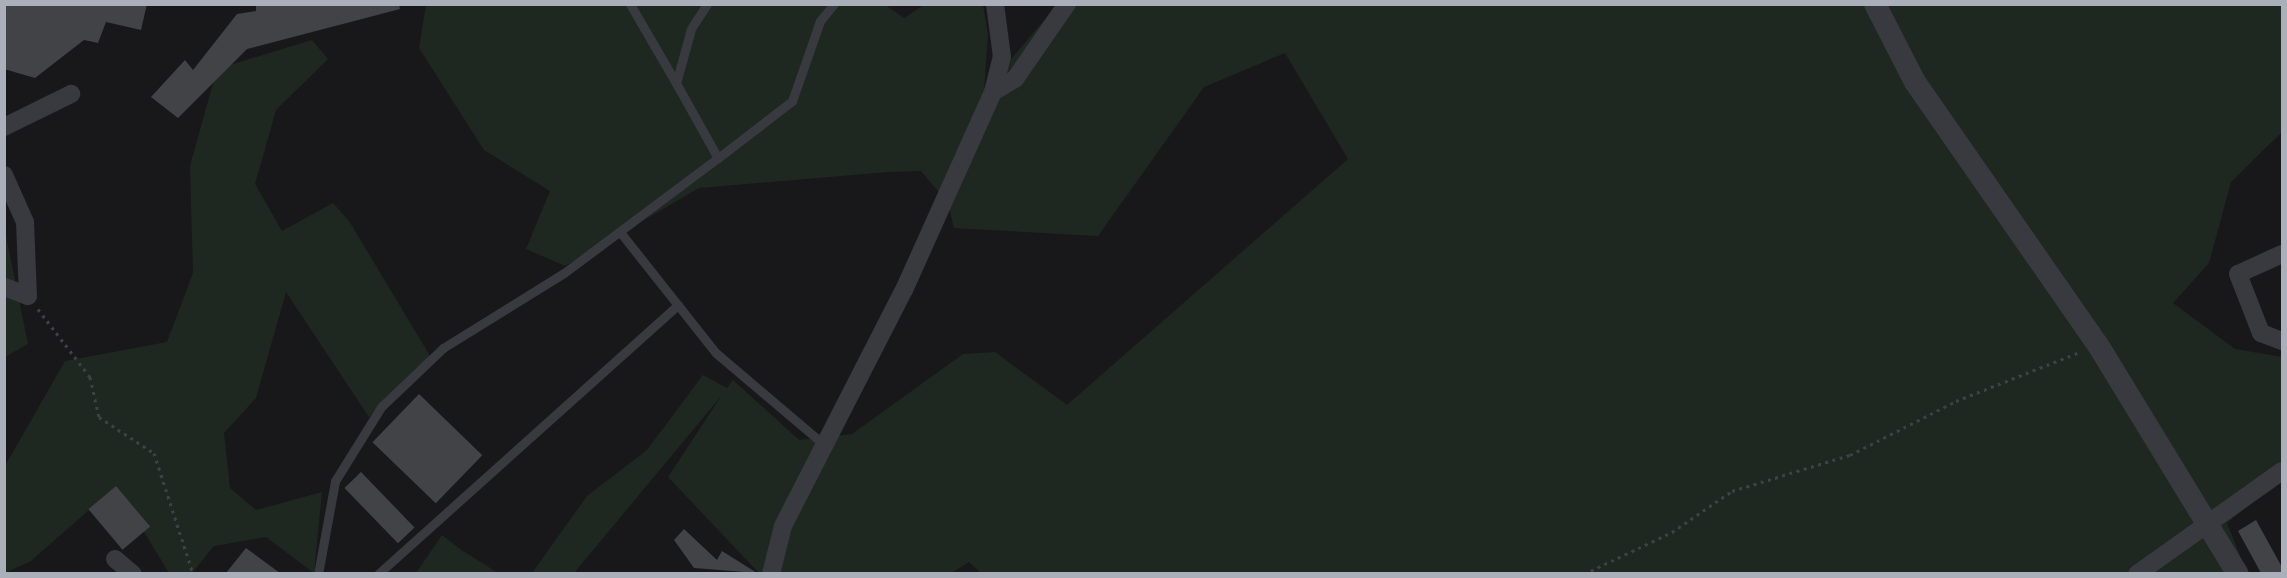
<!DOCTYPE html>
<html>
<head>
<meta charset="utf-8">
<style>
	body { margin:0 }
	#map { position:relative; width:2287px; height:578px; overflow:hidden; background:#18181a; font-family:Quicksand,sans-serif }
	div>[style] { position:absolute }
	.green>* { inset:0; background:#1f2820 }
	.building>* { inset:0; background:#414347; transform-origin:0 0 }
	.path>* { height:3px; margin-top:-1.5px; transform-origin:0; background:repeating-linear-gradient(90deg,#3e4146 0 3px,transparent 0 7.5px) }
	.service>* { height:9px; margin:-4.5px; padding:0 4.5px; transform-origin:4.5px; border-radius:4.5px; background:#383a3f }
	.minor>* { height:18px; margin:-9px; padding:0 9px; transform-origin:9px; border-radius:9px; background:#383a3f }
	.tertiary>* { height:22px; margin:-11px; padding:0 11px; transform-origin:11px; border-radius:11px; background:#383a3f }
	span { translate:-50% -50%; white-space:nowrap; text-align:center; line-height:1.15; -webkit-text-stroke:6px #121315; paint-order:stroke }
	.frame { position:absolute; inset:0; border:6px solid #aaafba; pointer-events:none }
</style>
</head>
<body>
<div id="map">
	<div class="green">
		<i style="clip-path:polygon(884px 4px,904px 18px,924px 5px,983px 5px,988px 35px,984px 91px,1057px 5px,2282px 5px,2282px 132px,2231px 182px,2209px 263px,2173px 303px,2235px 349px,2282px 357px,2282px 478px,2227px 523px,2247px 573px,982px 574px,969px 562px,951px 573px,759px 573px,668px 477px,722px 395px,574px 573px,532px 573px,587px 496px,647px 450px,703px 375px,727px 388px,733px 380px,799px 440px,852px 434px,963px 354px,995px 352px,1067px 405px,1348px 159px,1285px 53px,1204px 87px,1098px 236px,954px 228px,948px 203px,921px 171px,888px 172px,699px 188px,565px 266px,526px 249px,550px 191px,484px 150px,419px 48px,426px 5px)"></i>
		<i style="clip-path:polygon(312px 40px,328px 59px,276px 110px,255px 184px,282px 231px,333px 203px,349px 221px,430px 356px,369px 417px,286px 292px,256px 398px,224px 433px,230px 488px,256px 510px,322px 492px,314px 573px,266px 537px,214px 546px,192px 573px,169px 573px,116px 486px,31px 561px,5px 573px,5px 466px,65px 361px,167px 342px,193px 273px,190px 166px,217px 69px)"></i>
		<i style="clip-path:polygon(4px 226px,28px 344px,5px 357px,4px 357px)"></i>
		<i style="clip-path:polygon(442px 535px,460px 549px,498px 573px,416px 573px)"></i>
	</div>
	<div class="building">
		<i style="clip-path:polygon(4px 4px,147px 4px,141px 30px,106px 22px,98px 43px,84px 40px,35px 78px,4px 69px)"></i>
		<i style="clip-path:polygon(256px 4px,399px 4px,400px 9px,247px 49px,178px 118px,151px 97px,185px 60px,193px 70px,237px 14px,256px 11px)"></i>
		<i style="left:419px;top:394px;width:88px;height:67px;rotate:44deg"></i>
		<i style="left:361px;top:472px;width:77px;height:23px;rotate:46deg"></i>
		<i style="left:116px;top:486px;width:53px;height:36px;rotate:50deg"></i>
		<i style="clip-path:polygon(2256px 520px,2283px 569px,2283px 573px,2261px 573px,2238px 531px)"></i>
		<i style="clip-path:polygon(684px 529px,717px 560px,722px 551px,757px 573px,694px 568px,674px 540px)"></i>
		<i style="clip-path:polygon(246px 548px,280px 573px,226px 573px)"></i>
	</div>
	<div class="path">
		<i style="left:38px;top:309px;width:86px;rotate:52.6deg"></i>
		<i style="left:90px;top:377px;width:41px;rotate:77.3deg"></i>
		<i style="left:99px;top:417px;width:66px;rotate:33.2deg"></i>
		<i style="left:154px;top:453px;width:127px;rotate:72.1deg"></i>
		<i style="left:1584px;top:574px;width:98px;rotate:-25.5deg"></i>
		<i style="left:1672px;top:532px;width:73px;rotate:-34.3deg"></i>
		<i style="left:1732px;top:491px;width:123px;rotate:-17deg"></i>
		<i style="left:1850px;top:455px;width:119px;rotate:-27deg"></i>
		<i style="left:1956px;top:401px;width:133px;rotate:-21.6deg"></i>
	</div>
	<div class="service">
		<i style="left:630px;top:4px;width:91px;rotate:59.8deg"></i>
		<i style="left:707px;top:4px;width:30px;rotate:123deg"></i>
		<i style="left:691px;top:29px;width:56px;rotate:105.5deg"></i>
		<i style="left:676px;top:83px;width:86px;rotate:60.8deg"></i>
		<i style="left:718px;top:158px;width:93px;rotate:-37.6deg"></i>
		<i style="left:792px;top:101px;width:85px;rotate:-70.7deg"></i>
		<i style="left:820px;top:21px;width:22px;rotate:-51deg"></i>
		<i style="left:620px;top:232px;width:154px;rotate:51.6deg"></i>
		<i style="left:716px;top:353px;width:139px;rotate:40.3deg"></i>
		<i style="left:318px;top:574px;width:95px;rotate:-79.6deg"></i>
		<i style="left:335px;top:481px;width:87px;rotate:-58.1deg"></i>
		<i style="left:381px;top:407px;width:86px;rotate:-43.6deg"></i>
		<i style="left:443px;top:348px;width:142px;rotate:-31.8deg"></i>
		<i style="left:564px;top:273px;width:192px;rotate:-36.8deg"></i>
		<i style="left:378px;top:574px;width:403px;rotate:-41.9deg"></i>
	</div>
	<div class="minor">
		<i style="left:993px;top:92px;width:26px;rotate:-31deg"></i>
		<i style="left:1015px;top:79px;width:91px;rotate:-55.3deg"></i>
		<i style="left:4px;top:127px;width:75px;rotate:-26.2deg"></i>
		<i style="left:4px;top:175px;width:51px;rotate:65.9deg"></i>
		<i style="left:25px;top:222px;width:74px;rotate:87.7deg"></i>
		<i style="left:28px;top:296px;width:26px;rotate:-159deg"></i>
		<i style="left:2282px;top:254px;width:48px;rotate:155.6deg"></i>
		<i style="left:2238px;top:274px;width:63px;rotate:68.7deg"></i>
		<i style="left:2261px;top:333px;width:22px;rotate:21deg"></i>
		<i style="left:115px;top:559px;width:23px;rotate:40deg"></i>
		<i style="left:771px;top:574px;width:49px;rotate:-76deg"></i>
		<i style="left:783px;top:526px;width:265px;rotate:-62.9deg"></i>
		<i style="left:904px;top:290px;width:217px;rotate:-65.8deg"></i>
		<i style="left:993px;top:92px;width:36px;rotate:-76deg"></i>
		<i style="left:1002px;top:57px;width:53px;rotate:-97.5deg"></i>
		<i style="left:2137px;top:574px;width:178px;rotate:-35.4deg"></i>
	</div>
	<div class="tertiary">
		<i style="left:1875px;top:4px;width:88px;rotate:62.9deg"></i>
		<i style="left:1915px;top:82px;width:320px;rotate:55.2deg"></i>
		<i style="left:2098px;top:345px;width:268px;rotate:58.6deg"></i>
	</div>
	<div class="frame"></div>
</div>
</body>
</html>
